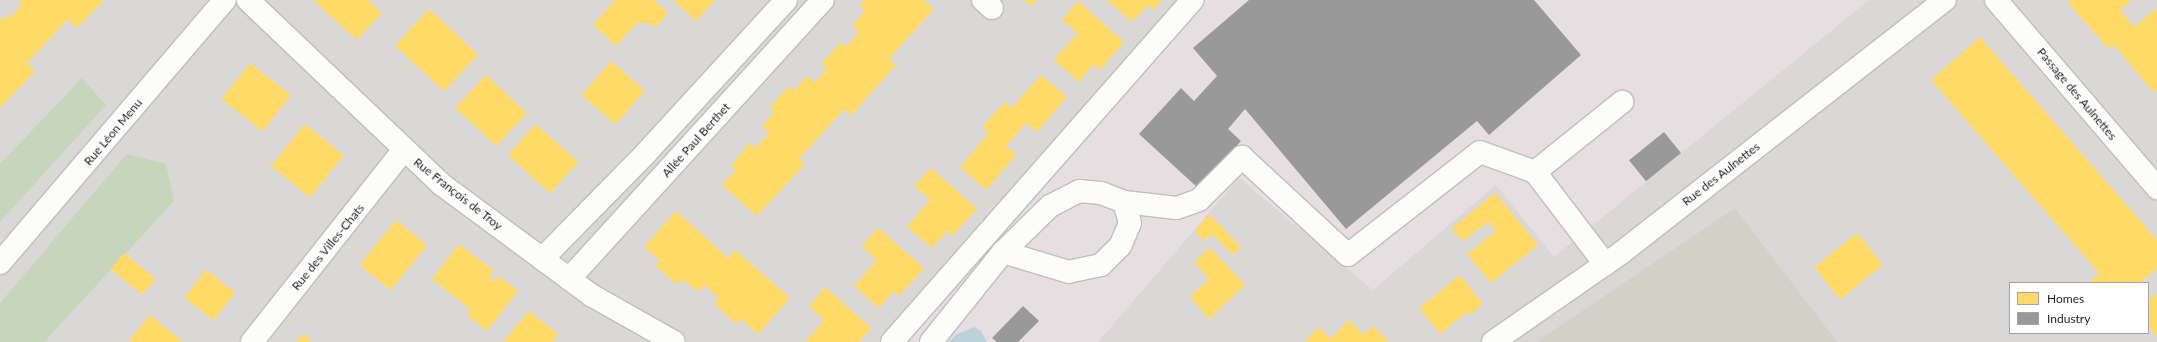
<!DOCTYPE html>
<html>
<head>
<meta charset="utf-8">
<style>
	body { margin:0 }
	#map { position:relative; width:2157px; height:342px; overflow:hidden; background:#eae8e4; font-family:Lato,sans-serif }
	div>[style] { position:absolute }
	.residential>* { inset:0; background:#d9d8d6 }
	.industrial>* { inset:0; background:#e7dee2 }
	.construction>* { inset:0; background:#d2d1c7 }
	.forest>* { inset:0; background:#c5d6bb }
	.water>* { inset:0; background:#bad2da }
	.homes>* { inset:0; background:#ffd966; transform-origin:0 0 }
	.industry>* { inset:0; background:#999; transform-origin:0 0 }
	.roads { filter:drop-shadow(1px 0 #c0bfbd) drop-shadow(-1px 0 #c0bfbd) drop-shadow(0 1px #c0bfbd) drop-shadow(0 -1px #c0bfbd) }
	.minor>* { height:22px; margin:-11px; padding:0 11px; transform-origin:11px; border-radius:11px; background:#fcfcfb }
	span { translate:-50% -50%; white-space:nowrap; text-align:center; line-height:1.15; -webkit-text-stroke:4px #fff; paint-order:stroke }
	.street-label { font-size:12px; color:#1c1c1c }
	.legend { position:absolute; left:2009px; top:282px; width:140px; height:52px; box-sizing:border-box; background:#fff; border:1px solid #a4a4a4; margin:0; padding:5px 7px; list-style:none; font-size:12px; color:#1c1c1c }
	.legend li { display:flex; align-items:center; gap:8px; height:20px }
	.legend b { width:20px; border:1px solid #a4a4a4 }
</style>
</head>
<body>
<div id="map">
	<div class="residential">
		<i style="clip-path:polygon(evenodd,0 0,2157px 0,2157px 342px,0 342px,0 0,2010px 283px,2148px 283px,2148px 333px,2010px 333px,2010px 283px)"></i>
	</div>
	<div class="industrial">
		<i style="clip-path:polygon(1205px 0,1869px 0,1554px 257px,1496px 185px,1373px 290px,1239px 178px,1098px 342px,906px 342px)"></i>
	</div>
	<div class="construction">
		<i style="clip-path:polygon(1735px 208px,1837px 342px,1536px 342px)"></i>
	</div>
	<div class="forest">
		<i style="clip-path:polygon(82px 78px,106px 105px,0 222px,0 164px)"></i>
		<i style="clip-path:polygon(127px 154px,166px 164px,174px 201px,44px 342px,0 342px,0 303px)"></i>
	</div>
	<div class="water">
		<i style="clip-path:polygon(974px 327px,981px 331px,987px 342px,949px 342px,955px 335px)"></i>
	</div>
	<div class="homes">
		<i style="clip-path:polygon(21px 0,104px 0,77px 28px,68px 19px,27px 63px,35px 71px,0 108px,0 18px,2px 20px,7px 15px,10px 18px,22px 5px,19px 3px)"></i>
		<i style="clip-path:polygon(313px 0,368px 0,382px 13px,357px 40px)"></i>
		<i style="clip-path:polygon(615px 0,654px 0,668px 13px,655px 28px,650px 23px,637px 23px,616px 46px,593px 25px)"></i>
		<i style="clip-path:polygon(673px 0,715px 0,696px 21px)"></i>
		<i style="clip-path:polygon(865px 0,924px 0,934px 9px,889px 59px,896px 65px,851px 116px,844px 109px,799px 159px,805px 164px,757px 216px,722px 185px,736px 170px,731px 165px,750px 143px,756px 148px,769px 133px,762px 126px,774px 112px,770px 107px,789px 86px,794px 91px,807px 76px,814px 83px,827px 69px,821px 64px,841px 42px,846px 47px,859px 32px,852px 26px,865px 11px,859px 6px)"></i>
		<i style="clip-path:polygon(1024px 0,1037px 0,1031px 6px)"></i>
		<i style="clip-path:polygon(1107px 0,1162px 0,1153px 10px,1148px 5px,1132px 22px)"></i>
		<i style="clip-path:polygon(2072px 0,2132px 0,2120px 10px,2134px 27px,2157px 8px,2157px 89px,2153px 92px,2114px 45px,2108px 48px,2068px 3px)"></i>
		<i style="clip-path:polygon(1078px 1px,1124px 42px,1100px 70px,1094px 64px,1079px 82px,1054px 60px,1078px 33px,1062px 20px)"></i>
		<i style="left:429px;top:9px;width:67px;height:50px;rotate:43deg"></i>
		<i style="clip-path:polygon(1980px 37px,2157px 240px,2157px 268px,2140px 283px,2092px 283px,2090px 281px,2099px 273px,1931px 80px)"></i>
		<i style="left:611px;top:61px;width:45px;height:45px;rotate:41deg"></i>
		<i style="left:250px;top:63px;width:52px;height:46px;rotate:38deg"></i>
		<i style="left:486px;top:75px;width:56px;height:45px;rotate:43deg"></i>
		<i style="clip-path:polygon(1041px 75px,1067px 97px,1037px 132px,1026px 123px,1006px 146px,1016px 155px,986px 190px,960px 167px,989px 133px,982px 127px,1005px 102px,1012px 108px)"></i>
		<i style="left:305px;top:124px;width:50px;height:54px;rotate:39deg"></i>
		<i style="left:536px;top:124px;width:57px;height:42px;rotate:42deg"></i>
		<i style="clip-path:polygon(931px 168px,977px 209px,952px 236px,947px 231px,932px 248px,907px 227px,930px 200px,914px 186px)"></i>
		<i style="clip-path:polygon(1495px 193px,1538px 245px,1491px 283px,1467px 254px,1496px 231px,1488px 222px,1463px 241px,1451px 229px)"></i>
		<i style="clip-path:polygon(676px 211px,728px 258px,735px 250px,790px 298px,758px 334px,741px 319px,736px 324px,714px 304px,719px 298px,704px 285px,698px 292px,682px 279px,677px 285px,655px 265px,660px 260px,644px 247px)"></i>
		<i style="clip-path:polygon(1209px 214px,1241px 247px,1233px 255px,1212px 234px,1204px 241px,1195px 231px)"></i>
		<i style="left:396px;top:220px;width:40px;height:58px;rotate:39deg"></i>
		<i style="clip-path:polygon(878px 228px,924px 268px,899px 296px,894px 291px,879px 308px,854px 286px,877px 260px,862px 246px)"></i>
		<i style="left:1857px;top:233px;width:41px;height:55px;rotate:51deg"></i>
		<i style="clip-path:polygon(459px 244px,494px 271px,489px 277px,495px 281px,499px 276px,518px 291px,487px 331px,467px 315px,471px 310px,432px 279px)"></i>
		<i style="clip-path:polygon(1210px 248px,1245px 285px,1209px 319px,1190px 297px,1209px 279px,1194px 262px)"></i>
		<i style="left:124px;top:253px;width:41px;height:21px;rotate:39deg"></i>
		<i style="left:206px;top:270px;width:37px;height:35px;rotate:38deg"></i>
		<i style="clip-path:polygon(1460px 275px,1483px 304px,1470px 315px,1467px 312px,1440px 334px,1419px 308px)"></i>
		<i style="clip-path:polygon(825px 287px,871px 328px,859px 342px,805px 342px,824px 320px,809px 306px)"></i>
		<i style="clip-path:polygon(2157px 293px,2157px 337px,2148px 326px,2148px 300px)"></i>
		<i style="clip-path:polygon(529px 311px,558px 334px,552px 342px,503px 342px)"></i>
		<i style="clip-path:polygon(150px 315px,183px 342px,128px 342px)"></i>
		<i style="clip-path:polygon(1349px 320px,1364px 335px,1373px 326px,1389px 342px,1304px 342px,1319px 327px,1330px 339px)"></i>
		<i style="clip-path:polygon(303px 334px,312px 342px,296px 342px)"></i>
	</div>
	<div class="industry">
		<i style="clip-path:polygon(1249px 0,1534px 0,1581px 55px,1489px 135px,1477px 121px,1346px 229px,1245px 109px,1228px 129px,1241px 141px,1198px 188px,1139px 134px,1181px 88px,1194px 101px,1217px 76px,1193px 48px)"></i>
		<i style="left:1664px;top:132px;width:27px;height:45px;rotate:51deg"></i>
		<i style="clip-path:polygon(1023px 306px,1039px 321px,1018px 342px,997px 342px,992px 338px)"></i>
	</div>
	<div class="roads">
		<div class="minor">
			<i style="left:248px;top:0;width:267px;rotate:43.6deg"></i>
			<i style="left:441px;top:184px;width:187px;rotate:36.5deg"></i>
			<i style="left:591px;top:295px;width:95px;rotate:29.5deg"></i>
			<i style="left:983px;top:0;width:12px;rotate:42deg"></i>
			<i style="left:1996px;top:0;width:248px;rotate:49.4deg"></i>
			<i style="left:1535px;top:172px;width:112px;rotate:-38.8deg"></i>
			<i style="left:1124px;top:202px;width:53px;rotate:6.5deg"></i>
			<i style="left:1177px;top:208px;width:23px;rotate:-20deg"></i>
			<i style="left:1199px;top:200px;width:61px;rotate:-45deg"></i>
			<i style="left:1242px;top:157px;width:144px;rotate:42.8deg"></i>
			<i style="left:1348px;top:255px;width:167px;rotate:-38deg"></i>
			<i style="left:1480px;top:152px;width:59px;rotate:20deg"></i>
			<i style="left:1535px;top:172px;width:116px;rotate:52.7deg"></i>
			<i style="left:542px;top:259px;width:148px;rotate:-45.5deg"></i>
			<i style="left:646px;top:153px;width:207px;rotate:-47.5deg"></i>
			<i style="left:0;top:263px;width:346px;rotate:-49.5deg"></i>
			<i style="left:569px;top:279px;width:377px;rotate:-47.7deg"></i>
			<i style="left:252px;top:342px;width:243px;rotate:-51.7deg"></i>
			<i style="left:892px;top:342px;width:455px;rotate:-48.7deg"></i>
			<i style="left:931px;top:342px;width:115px;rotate:-51.3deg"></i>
			<i style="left:1003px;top:252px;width:66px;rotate:-44.4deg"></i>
			<i style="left:1050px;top:206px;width:33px;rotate:-27deg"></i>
			<i style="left:1079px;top:191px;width:22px;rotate:5deg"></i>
			<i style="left:1101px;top:193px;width:25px;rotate:21deg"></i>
			<i style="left:1124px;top:202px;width:22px;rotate:74deg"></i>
			<i style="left:1130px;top:223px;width:25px;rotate:113deg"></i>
			<i style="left:1120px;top:246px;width:27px;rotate:135deg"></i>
			<i style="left:1101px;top:265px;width:33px;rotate:168deg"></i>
			<i style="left:1069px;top:272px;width:69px;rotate:-163.1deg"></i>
			<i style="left:1493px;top:342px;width:156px;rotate:-34.8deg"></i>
			<i style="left:1621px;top:253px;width:411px;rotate:-38deg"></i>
		</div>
	</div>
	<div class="street-label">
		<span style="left:2077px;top:94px;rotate:50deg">Passage des Aulnettes</span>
		<span style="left:113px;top:132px;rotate:-50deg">Rue Léon Menu</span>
		<span style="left:696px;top:140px;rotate:-48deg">Allée Paul Berthet</span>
		<span style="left:1721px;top:174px;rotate:-38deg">Rue des Aulnettes</span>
		<span style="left:458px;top:194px;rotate:38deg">Rue François de Troy</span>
		<span style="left:328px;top:247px;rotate:-51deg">Rue des Villes-Chats</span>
	</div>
	<ul class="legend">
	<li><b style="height:11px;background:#ffd966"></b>Homes</li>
	<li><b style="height:11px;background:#999"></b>Industry</li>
	</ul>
</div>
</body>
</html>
